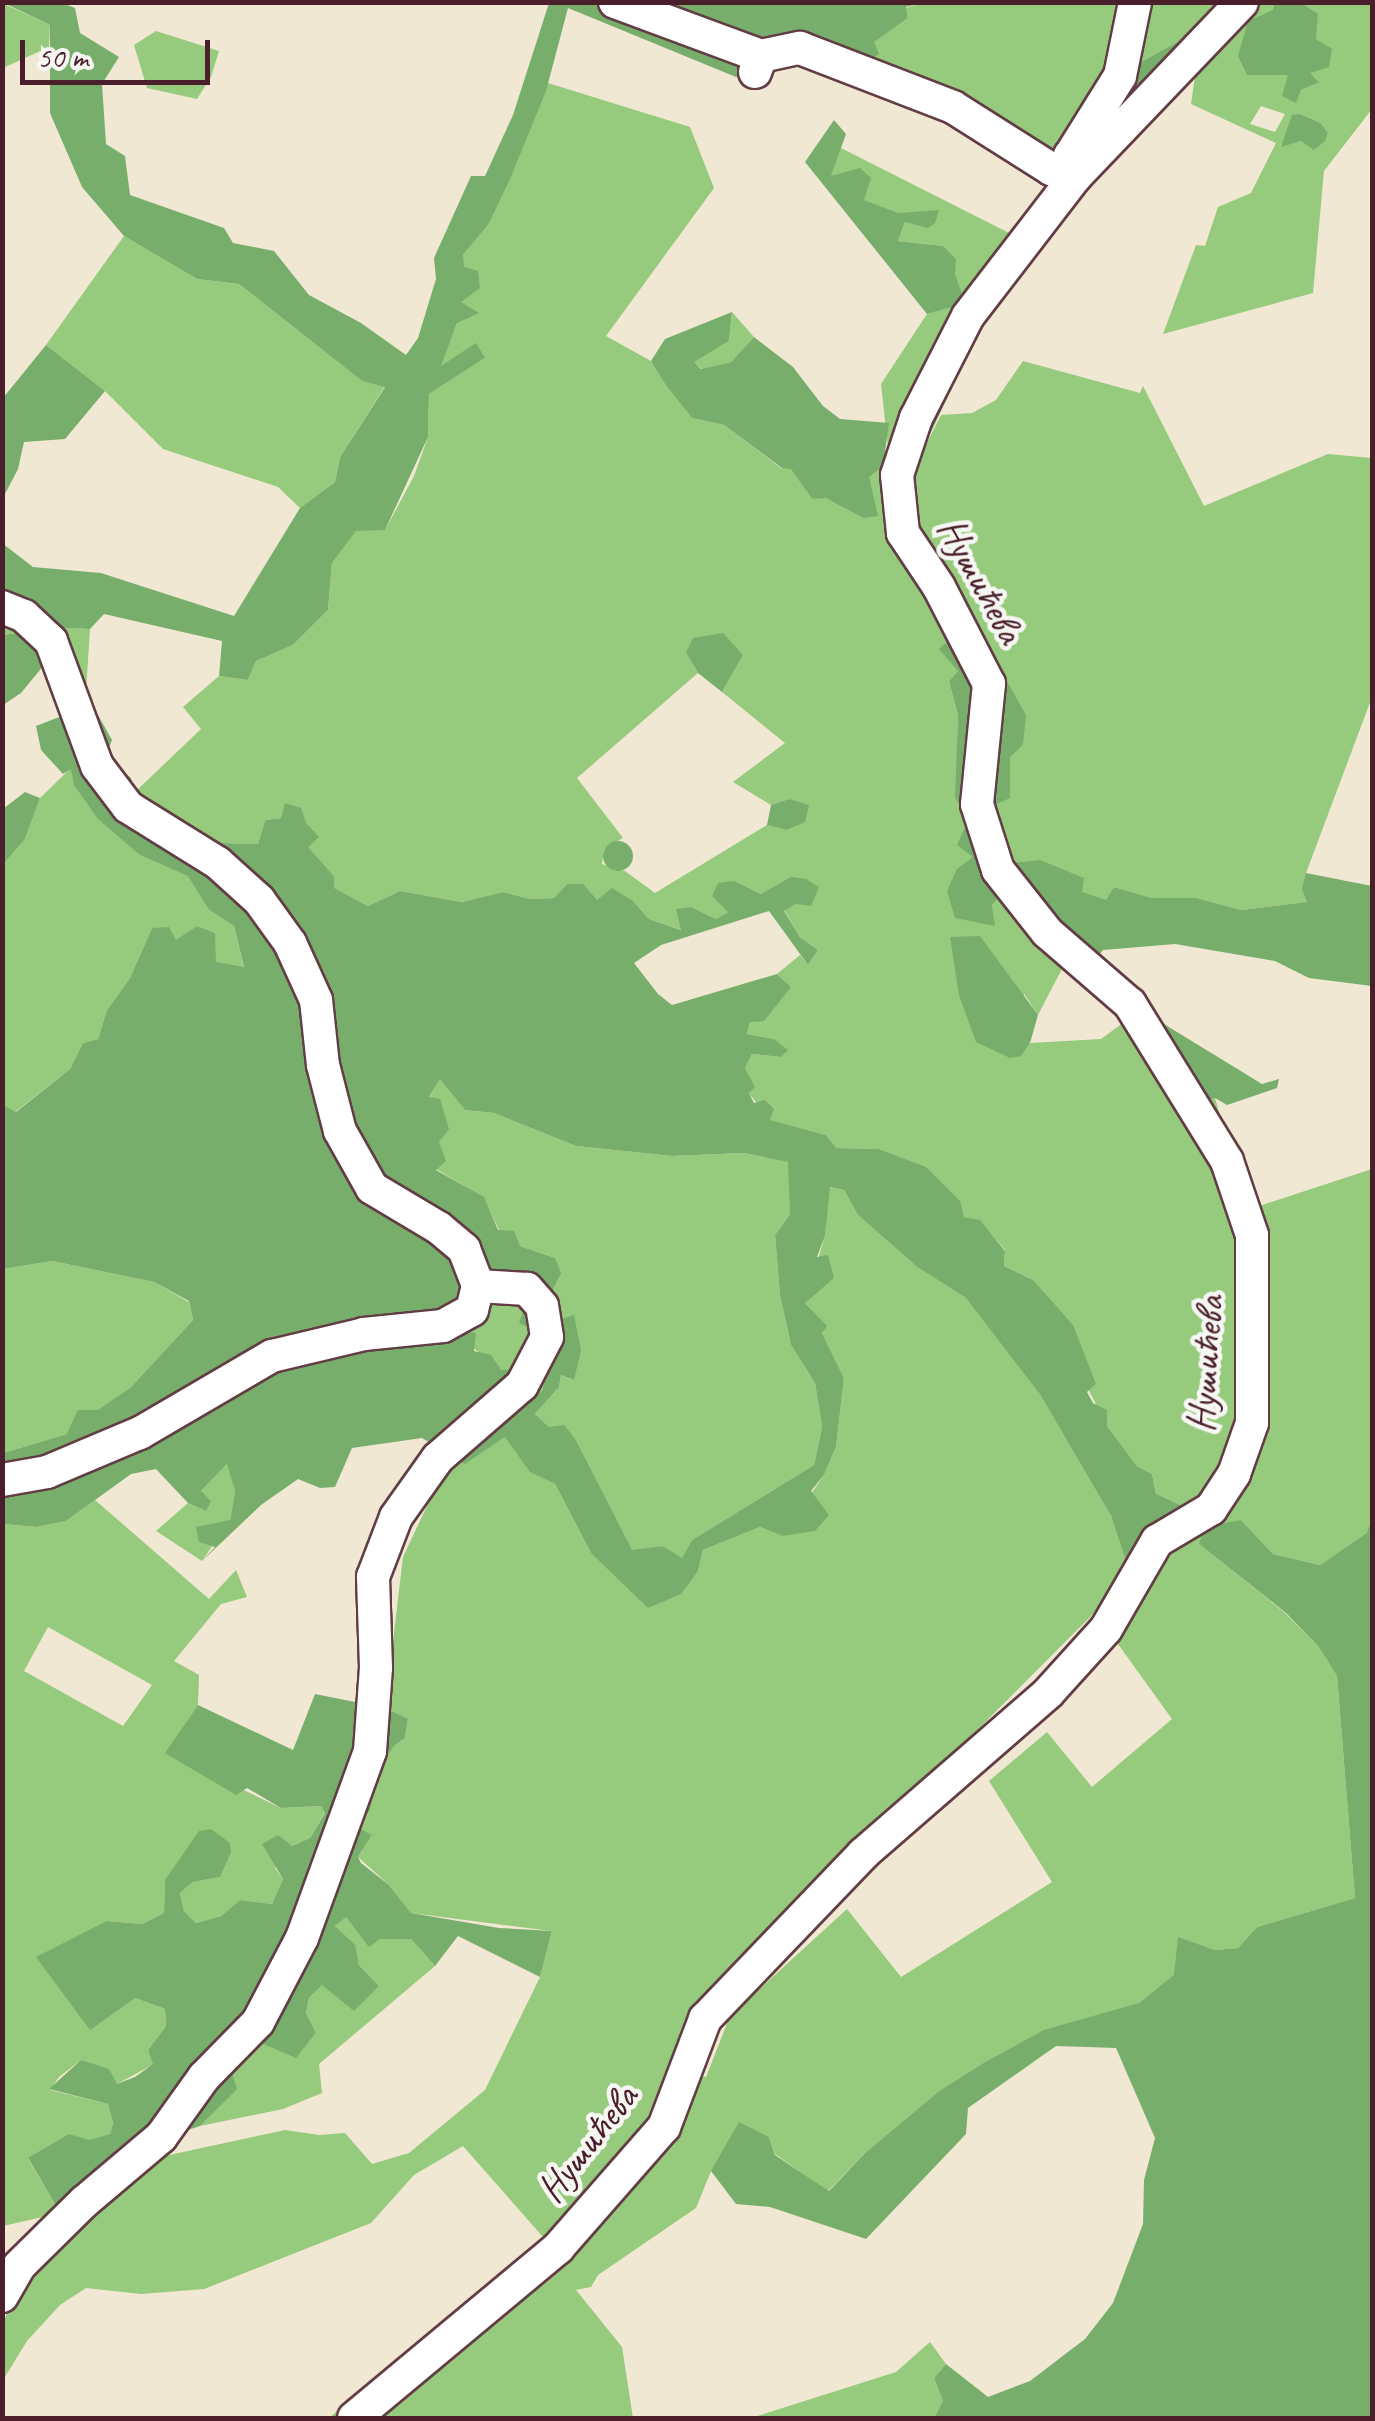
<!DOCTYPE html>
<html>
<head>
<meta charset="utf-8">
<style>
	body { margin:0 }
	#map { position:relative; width:1375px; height:2421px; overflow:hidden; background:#f0e8d3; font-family:Caveat,sans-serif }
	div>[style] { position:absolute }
	.green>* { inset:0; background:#96ca7c }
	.forest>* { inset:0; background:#78ae6c }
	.round { border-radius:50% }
	.roads { filter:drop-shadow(2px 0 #633d44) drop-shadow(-2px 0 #633d44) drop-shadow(0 2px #633d44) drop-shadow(0 -2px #633d44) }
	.minor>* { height:32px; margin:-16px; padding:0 16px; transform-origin:16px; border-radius:16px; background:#fff }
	span { translate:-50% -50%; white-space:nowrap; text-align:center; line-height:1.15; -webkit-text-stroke:9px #f6f6f2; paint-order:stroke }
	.street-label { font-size:40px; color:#4a1f2b }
	.frame { position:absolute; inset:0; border:5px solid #4a1f2b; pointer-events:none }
	.scale { position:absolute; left:20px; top:40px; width:190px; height:45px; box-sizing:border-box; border:5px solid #4a1f2b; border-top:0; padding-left:12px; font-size:30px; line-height:35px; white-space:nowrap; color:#4a1f2b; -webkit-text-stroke:8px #f6f6f2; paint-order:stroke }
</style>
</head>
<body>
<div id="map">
	<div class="green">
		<i style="clip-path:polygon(2px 3px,50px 25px,49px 47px,3px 68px)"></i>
		<i style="clip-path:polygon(922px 3px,1221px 3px,1184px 38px,1127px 70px,1067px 171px,857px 86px,867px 64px,878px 55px,873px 42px,908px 18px,906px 8px)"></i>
		<i style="clip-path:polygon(evenodd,1249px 3px,1275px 3px,1288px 75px,1301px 90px,1318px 81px,1309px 73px,1316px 39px,1301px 3px,1372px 3px,1372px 109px,1324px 171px,1313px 293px,1163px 334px,1196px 245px,1205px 246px,1218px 207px,1251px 193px,1276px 143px,1191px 104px,1197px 63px,1249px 3px,1261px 106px,1285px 114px,1275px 132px,1250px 124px,1261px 106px,1249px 3px,1300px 114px,1321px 123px,1328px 133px,1314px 149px,1301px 141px,1281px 146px,1300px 114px)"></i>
		<i style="clip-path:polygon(156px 31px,219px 51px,211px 77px,197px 99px,147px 88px,134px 45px)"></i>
		<i style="clip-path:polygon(evenodd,548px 83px,690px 127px,714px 188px,606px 336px,651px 361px,692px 418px,724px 425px,781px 468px,791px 468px,812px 499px,826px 497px,863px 518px,868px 477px,888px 447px,881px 384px,927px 314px,964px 302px,943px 246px,898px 241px,905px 222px,899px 213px,863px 200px,830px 177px,841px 148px,1017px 237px,907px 473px,906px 516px,967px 624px,958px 671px,949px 681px,958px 715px,957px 746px,974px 857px,994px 926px,992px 905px,1003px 893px,1063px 967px,1038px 1015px,1024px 994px,1021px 1055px,1030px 1043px,1101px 1039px,1141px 1010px,1215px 1098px,1247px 1210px,1372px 1169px,1372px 1518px,1368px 1533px,1320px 1565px,1273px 1554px,1241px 1520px,1199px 1544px,1285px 1613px,1318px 1646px,1337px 1676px,1355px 1898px,1257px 1927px,1238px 1948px,1214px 1950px,1139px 2003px,980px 2065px,939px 2091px,865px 2153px,828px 2191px,775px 2154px,769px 2137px,711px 2171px,696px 2208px,598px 2275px,591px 2287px,576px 2290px,622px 2347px,633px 2418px,329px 2418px,543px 2237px,463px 2146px,414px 2175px,371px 2223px,204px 2289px,141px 2294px,86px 2288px,60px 2305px,27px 2341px,3px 2380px,3px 2323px,12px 2301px,69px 2229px,160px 2157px,285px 2130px,319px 2135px,345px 2133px,372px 2164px,409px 2153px,485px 2090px,540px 1977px,552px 1931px,411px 1913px,389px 1885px,358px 1857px,372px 1835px,357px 1828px,376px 1775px,394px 1746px,405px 1738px,408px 1720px,385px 1708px,403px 1557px,451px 1455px,466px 1463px,506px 1436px,530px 1471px,555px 1484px,591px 1553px,698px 1571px,703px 1550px,760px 1527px,782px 1536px,824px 1475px,836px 1447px,844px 1378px,822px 1333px,826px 1326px,805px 1303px,825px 1236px,829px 1187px,844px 1190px,858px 1215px,917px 1267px,966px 1298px,1002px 1339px,1039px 1393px,1111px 1516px,1125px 1559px,1103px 1604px,686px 2022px,689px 2030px,677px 2069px,706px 2077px,730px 2016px,847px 1909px,901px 1977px,1052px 1882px,989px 1781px,1047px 1732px,1092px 1787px,1172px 1719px,1110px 1633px,1156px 1494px,1152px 1474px,1137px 1466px,1107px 1426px,1033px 1280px,1004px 1266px,1005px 1250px,980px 1221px,964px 1217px,878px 1149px,835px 1148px,826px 1135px,769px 1120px,749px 1093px,754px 1087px,745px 1068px,752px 1054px,781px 1057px,774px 1039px,747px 1034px,750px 1021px,791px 987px,777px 974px,800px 955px,808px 965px,818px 950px,800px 937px,784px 910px,796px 904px,761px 894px,735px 881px,728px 912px,716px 919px,691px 907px,677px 910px,682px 930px,649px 919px,633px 901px,597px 901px,567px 884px,554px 898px,530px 899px,503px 892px,462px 902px,400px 891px,368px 906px,333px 888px,334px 876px,281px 818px,265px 820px,258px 844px,223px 843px,136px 801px,134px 793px,201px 729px,183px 707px,219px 676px,248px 680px,256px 661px,293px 645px,328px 610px,332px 563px,356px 530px,385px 530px,414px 476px,428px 437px,429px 394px,485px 358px,440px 367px,457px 323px,463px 255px,488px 225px,548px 83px,686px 653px,743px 655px,722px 692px,785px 743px,733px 782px,771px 805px,789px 799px,786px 830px,767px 825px,655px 893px,625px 871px,602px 864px,604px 849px,623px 838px,577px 778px,698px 673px,686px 653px)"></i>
		<i style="clip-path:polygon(124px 236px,197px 279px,239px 284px,362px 381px,385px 386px,340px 457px,335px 482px,300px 508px,278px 487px,163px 449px,105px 391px,46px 345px)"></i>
		<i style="clip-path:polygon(732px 312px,754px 337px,731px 362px,702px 369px,693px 362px,729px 341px)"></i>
		<i style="clip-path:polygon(1023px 361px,1140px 393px,1143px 386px,1204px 506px,1328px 454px,1372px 458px,1372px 697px,1306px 873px,1308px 902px,1241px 910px,1197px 898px,1152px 898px,1114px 887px,1106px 901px,1003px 865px,993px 818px,995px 805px,1010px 797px,1010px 757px,917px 521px,911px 495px,913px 471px,941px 415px,972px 413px,996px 400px)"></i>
		<i style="clip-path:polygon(2px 602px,47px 627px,90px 629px,85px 707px,32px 631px,3px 635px)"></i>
		<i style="clip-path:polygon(71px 768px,140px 855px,188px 875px,209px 910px,234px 926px,244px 968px,215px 962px,214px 933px,197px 926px,176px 941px,152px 928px,130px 978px,107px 1010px,98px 1039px,83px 1043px,70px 1069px,15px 1112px,3px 1105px,2px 864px,25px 839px,40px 798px)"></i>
		<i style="clip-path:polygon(440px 1078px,465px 1110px,494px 1113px,576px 1146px,672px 1156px,744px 1153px,789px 1162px,790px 1214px,775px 1235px,780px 1295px,791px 1345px,815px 1383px,822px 1427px,814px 1465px,692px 1540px,682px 1559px,663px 1546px,632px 1551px,576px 1440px,549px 1427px,535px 1414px,559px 1387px,561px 1375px,573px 1380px,553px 1339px,542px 1391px,519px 1401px,501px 1370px,452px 1331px,555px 1258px,520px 1246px,499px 1230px,483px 1197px,436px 1169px,439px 1142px,429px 1098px)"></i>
		<i style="clip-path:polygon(52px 1261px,154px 1282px,189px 1302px,193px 1320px,130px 1388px,67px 1434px,3px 1453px,3px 1269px)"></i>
		<i style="clip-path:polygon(228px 1463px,235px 1491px,230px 1520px,202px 1561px,156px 1531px,188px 1503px,206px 1511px,201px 1491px)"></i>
		<i style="clip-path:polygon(evenodd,95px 1500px,209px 1599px,236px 1570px,247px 1597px,221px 1604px,174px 1661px,199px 1675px,198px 1705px,166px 1753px,281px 1808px,321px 1806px,325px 1812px,310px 1838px,292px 1846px,275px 1868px,283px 1879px,272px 1904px,240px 1900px,221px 1916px,196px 1923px,184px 1911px,180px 1893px,193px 1882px,220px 1877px,165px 1880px,164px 1913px,142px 1924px,107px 1921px,135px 1998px,165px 2009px,166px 2026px,148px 2050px,154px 2064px,117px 2084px,81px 2060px,59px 2077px,50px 2090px,108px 2104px,113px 2123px,110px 2134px,28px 2159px,60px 2213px,3px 2226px,2px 1524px,36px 1527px,66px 1521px,95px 1500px,48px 1627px,152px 1685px,123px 1726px,24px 1671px,48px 1627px)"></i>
		<i style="clip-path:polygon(346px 1916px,380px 1939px,411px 1939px,435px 1966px,319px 2064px,322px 2093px,283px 2109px,200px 2126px,236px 2089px,231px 2069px,260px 2042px,296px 2057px,316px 2033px,306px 2013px,309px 1998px,322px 1985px,379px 1986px,359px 1965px,354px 1945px,335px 1926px)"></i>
		<i style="clip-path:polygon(930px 2342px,946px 2364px,934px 2378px,943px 2401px,934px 2418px,751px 2418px,896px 2372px)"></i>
	</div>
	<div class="forest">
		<i style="clip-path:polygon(4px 3px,62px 3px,75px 8px,80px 33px,119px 57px,102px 84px,106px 144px,125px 156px,130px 195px,224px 228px,233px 243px,274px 251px,309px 295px,361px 323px,406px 355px,418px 338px,436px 279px,434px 258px,471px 176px,485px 176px,513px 115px,549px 3px,922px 3px,906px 7px,908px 18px,874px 42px,879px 54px,867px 64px,801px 66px,736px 77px,568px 8px,546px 91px,510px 179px,488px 225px,463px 255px,464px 267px,478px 271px,480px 288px,461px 302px,479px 313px,457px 323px,441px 366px,476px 343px,485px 358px,429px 394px,428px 437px,385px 530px,356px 531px,332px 563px,328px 610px,293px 645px,256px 661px,248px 680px,219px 676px,222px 641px,104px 614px,90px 629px,47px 627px,3px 602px,2px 543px,33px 567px,101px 573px,234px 616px,300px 508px,335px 482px,340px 457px,385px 387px,362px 381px,239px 284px,197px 279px,124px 236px,82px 187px,50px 113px,50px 25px)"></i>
		<i style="clip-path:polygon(1221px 3px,1073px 175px,1127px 70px,1184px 38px)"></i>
		<i style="clip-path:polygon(1275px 3px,1301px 3px,1318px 14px,1316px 39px,1332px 49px,1329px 67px,1310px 73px,1319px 82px,1301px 90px,1296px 103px,1282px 96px,1288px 75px,1247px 75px,1238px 56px,1248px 21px,1273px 10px)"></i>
		<i style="clip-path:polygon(1300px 114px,1321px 123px,1328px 133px,1325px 141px,1314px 150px,1301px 141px,1281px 147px,1292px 115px)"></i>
		<i style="clip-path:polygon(834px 120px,846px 134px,831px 176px,860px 168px,871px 178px,864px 200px,899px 213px,939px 210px,935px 223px,928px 228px,905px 222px,898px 241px,943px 246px,956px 259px,955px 274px,965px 303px,927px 314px,805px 162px)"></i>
		<i style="clip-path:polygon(732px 312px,729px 341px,694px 362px,701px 369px,731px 362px,754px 337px,793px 367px,823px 406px,840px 419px,889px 423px,883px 466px,869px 477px,878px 516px,863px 518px,826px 498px,812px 499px,791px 469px,782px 468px,724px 425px,692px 418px,666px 385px,651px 361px,665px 339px)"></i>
		<i style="clip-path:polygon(980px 327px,913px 471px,911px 495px,917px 521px,1026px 715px,1023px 745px,1010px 757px,1010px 798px,995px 805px,993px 817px,1003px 864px,1040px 860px,1084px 878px,1082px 892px,1106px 900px,1114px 887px,1152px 898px,1197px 898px,1241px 910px,1307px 902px,1302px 889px,1306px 873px,1372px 886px,1372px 986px,1309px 978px,1275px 961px,1175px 944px,1103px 950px,1095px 960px,1003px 893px,992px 905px,995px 926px,955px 918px,947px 891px,957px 869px,973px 857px,957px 845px,968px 820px,955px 797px,958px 715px,949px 681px,958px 671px,939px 649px,967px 624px,906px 516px,907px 473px,969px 332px)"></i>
		<i style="clip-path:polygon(46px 345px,105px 391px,65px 439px,24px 442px,18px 469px,3px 498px,3px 398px)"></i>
		<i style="clip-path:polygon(32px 631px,44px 665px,21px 693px,3px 705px,3px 635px)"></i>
		<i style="clip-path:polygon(723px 633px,743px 655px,722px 692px,698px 673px,686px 653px,693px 638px)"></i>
		<i style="clip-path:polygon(evenodd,85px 707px,98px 715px,112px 740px,105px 758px,131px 778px,136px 801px,223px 843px,258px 844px,265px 820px,281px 818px,285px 803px,301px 808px,306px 823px,319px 837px,308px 847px,334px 876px,334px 888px,368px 906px,400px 891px,462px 902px,503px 892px,530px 899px,554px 898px,567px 884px,583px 884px,597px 900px,612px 888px,633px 901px,649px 919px,681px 930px,676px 909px,691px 907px,716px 919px,728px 912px,712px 896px,718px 883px,735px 881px,761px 894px,791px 877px,806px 879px,819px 887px,811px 906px,796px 904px,784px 911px,800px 937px,818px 950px,808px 965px,769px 911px,661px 945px,634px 963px,658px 994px,672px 1005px,777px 974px,791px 987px,764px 1021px,750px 1022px,747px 1034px,774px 1039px,788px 1050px,781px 1057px,752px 1054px,745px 1068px,755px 1087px,749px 1093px,754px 1103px,765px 1100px,774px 1109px,770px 1120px,826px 1135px,836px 1148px,878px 1149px,926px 1167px,960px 1201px,964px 1217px,980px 1220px,1005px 1251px,1004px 1266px,1033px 1280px,1073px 1325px,1096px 1384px,1087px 1392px,1093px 1403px,1107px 1410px,1107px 1426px,1137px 1466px,1152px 1474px,1156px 1494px,1184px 1507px,1103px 1604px,1125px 1559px,1111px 1516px,1039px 1393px,966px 1298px,917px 1267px,858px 1215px,844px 1190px,830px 1187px,825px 1236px,817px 1257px,828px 1255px,834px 1278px,805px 1303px,827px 1326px,822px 1333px,844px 1378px,836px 1447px,824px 1475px,811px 1491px,829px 1515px,815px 1531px,782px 1536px,760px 1527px,703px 1550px,698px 1571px,681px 1594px,648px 1608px,591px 1553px,555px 1484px,530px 1472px,505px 1437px,465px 1464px,422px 1438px,352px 1448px,335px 1487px,320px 1488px,298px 1479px,261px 1505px,202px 1561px,215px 1547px,199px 1542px,196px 1527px,230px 1520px,235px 1491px,227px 1464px,201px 1491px,211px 1501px,206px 1511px,188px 1503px,156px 1469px,131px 1474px,66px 1521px,36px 1527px,3px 1524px,3px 1453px,67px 1434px,78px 1410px,98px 1410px,130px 1388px,193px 1320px,189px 1301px,154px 1282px,52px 1261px,3px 1269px,3px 1105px,16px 1112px,70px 1069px,83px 1043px,98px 1039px,107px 1010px,130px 978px,152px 928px,169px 927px,176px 940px,197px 926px,215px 933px,216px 962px,244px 967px,234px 926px,209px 910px,188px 876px,140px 855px,98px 819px,74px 785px,71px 769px,63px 774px,41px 750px,36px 726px,85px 707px,440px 1079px,465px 1110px,494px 1113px,576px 1146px,672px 1156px,744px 1153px,788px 1162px,790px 1214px,775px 1235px,780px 1295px,791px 1345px,815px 1383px,822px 1427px,814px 1465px,692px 1540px,682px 1558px,663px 1546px,632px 1550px,576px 1440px,564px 1425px,549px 1427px,535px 1414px,559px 1387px,561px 1375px,574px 1380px,581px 1350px,574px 1315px,559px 1320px,527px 1302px,519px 1323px,553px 1339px,542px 1391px,520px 1401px,519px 1369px,501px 1370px,491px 1355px,474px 1351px,476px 1333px,452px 1331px,495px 1303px,551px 1293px,561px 1273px,555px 1258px,520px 1246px,514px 1231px,498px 1230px,484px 1197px,436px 1170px,446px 1161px,439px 1142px,449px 1129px,440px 1099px,429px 1097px,440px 1079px)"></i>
		<i style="clip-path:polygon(25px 792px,40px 798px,25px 839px,3px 864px,3px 809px)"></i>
		<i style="clip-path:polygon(789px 799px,809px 805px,805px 822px,786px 830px,767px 825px,771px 805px)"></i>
		<i class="round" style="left:603px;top:841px;width:30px;height:30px"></i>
		<i style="clip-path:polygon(980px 936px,1038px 1015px,1030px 1043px,1021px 1056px,1010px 1058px,976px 1042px,959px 995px,950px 937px)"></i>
		<i style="clip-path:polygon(1141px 1010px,1262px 1084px,1279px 1079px,1277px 1088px,1227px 1105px,1215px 1098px,1184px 1106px)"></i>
		<i style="clip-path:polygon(1372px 1518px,1372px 2418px,934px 2418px,943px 2401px,934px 2378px,946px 2364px,988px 2397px,1030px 2381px,1085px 2339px,1113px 2303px,1143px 2224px,1144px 2180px,1155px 2138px,1116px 2048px,1056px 2046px,968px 2108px,966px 2134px,866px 2239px,770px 2207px,736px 2204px,711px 2171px,739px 2122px,769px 2137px,775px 2155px,829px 2191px,865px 2153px,939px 2091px,980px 2065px,1044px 2030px,1139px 2003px,1174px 1975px,1178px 1937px,1214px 1950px,1238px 1948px,1257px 1927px,1355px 1898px,1337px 1676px,1318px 1646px,1286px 1613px,1199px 1544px,1205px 1527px,1241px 1520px,1273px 1554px,1320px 1565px,1367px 1533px)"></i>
		<i style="clip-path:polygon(315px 1694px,385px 1708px,408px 1719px,405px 1738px,394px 1746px,376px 1775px,370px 1810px,357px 1827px,372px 1835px,358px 1857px,361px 1863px,389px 1885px,411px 1913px,499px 1928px,552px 1931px,540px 1977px,458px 1936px,435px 1966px,411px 1939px,380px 1939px,369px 1947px,346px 1917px,335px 1926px,355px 1945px,359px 1965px,379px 1986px,354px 2011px,322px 1985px,309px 1998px,306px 2013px,316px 2033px,296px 2058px,259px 2042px,231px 2069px,237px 2089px,200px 2126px,179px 2133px,60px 2213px,28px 2158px,69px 2134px,89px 2140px,110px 2134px,113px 2123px,108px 2104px,49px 2089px,81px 2060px,109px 2069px,117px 2084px,135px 2077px,153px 2064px,148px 2050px,166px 2026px,165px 2009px,135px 1998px,90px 2030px,36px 1957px,107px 1921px,142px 1924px,164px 1913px,165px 1880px,199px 1831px,211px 1829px,230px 1843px,231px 1852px,220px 1877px,193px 1882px,180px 1893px,184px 1911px,196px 1923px,221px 1916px,240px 1900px,272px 1904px,283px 1879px,262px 1844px,278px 1835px,292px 1846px,310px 1838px,325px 1813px,321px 1806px,281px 1808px,247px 1788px,236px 1795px,165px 1753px,198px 1705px,293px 1750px)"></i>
	</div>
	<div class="roads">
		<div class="minor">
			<i style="left:615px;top:2px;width:156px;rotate:20.3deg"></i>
			<i style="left:755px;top:72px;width:17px;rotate:-69deg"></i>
			<i style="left:761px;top:56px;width:40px;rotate:-12deg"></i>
			<i style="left:800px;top:48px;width:164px;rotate:21.1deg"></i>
			<i style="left:953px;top:107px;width:116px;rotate:32.3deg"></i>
			<i style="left:1051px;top:169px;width:26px;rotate:16deg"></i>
			<i style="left:1074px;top:171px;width:16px;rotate:-105deg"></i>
			<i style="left:1070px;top:156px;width:94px;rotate:-58deg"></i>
			<i style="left:1120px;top:76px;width:76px;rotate:-78.5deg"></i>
			<i style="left:2px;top:607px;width:24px;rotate:22deg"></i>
			<i style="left:24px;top:616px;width:37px;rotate:43deg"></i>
			<i style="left:51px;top:641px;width:133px;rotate:69.8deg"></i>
			<i style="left:97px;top:766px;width:51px;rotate:52.9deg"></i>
			<i style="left:128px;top:807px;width:106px;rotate:31.9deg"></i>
			<i style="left:218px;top:863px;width:55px;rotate:42.1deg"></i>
			<i style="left:259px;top:900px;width:53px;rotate:54.2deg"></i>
			<i style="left:290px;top:943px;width:63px;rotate:65.5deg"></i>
			<i style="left:316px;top:1000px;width:65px;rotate:83.9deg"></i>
			<i style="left:323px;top:1065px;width:68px;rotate:75.6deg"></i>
			<i style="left:340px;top:1131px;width:65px;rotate:60.7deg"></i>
			<i style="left:372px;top:1188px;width:78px;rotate:30.8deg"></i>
			<i style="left:439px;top:1228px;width:33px;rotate:40deg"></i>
			<i style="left:464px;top:1249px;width:40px;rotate:69deg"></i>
			<i style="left:2px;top:1480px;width:46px;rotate:-10.1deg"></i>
			<i style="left:47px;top:1472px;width:101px;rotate:-22.8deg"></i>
			<i style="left:140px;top:1433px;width:153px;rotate:-30.3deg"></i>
			<i style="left:272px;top:1356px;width:95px;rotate:-13.4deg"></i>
			<i style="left:364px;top:1334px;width:79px;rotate:-5.8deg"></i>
			<i style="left:443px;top:1326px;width:33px;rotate:-29deg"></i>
			<i style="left:472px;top:1310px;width:25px;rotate:-76deg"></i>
			<i style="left:2px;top:2296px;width:34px;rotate:-60deg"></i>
			<i style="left:19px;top:2266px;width:91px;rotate:-44.6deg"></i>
			<i style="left:84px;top:2202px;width:101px;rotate:-40.2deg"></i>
			<i style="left:161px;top:2137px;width:74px;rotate:-54.4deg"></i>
			<i style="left:204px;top:2077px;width:77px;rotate:-45.5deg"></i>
			<i style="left:258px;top:2022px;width:95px;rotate:-62.4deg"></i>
			<i style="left:302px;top:1938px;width:199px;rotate:-70deg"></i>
			<i style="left:370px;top:1751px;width:83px;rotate:-85.9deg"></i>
			<i style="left:376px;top:1668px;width:91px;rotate:-91.9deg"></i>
			<i style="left:373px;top:1577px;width:64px;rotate:-69deg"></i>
			<i style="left:396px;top:1517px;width:72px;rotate:-54.6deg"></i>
			<i style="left:438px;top:1458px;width:111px;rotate:-41deg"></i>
			<i style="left:522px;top:1385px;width:54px;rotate:-62.5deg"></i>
			<i style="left:547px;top:1337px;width:31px;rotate:-99deg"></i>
			<i style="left:542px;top:1306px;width:23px;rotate:-131deg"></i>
			<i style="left:527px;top:1289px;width:49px;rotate:-176.5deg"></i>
			<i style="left:354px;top:2418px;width:266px;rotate:-39.8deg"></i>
			<i style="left:558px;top:2248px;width:161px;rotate:-48.8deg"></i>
			<i style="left:664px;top:2127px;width:116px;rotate:-69.2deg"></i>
			<i style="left:705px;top:2019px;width:228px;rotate:-46.2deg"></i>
			<i style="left:863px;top:1854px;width:245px;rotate:-41deg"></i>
			<i style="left:1048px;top:1693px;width:86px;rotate:-47.8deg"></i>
			<i style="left:1106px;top:1629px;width:102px;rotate:-59.9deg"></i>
			<i style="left:1157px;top:1541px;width:63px;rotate:-30.7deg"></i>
			<i style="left:1211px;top:1509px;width:42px;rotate:-56.7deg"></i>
			<i style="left:1234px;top:1474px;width:54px;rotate:-70.6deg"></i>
			<i style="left:1252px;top:1423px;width:188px;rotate:-90deg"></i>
			<i style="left:1252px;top:1235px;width:78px;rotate:-108.7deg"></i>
			<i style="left:1227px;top:1161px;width:185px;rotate:-121.7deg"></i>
			<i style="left:1130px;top:1004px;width:110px;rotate:-139.1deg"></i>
			<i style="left:1047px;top:932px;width:79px;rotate:-128.3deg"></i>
			<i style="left:998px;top:870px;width:69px;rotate:-107.7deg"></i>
			<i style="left:977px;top:804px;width:121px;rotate:-84.3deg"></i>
			<i style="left:989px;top:684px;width:109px;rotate:-117.3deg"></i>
			<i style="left:939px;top:587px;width:65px;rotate:-123.7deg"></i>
			<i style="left:903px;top:533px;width:58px;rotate:-95.9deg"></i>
			<i style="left:897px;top:475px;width:60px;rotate:-71.6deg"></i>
			<i style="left:916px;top:418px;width:114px;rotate:-63deg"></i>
			<i style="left:968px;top:316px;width:177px;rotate:-52.4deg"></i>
			<i style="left:1076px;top:176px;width:240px;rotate:-46.3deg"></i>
		</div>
	</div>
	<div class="street-label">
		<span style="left:981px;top:580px;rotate:61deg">Нушићева</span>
		<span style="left:1205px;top:1364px;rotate:-86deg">Нушићева</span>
		<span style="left:587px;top:2143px;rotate:-52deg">Нушићева</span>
	</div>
	<div class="frame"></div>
	<div class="scale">50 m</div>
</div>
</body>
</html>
